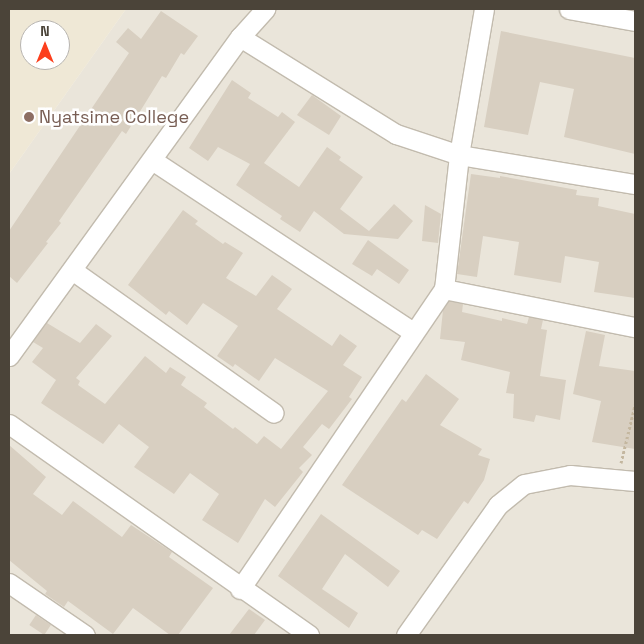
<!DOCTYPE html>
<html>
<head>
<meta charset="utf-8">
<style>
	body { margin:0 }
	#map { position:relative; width:644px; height:644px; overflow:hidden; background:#f6f3ec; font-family:"Space Grotesk",sans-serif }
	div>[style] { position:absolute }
	.residential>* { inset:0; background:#eae5da }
	.education>* { inset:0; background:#efe8d6 }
	.building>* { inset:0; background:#d8cfc1; transform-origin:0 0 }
	.path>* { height:3px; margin-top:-1.5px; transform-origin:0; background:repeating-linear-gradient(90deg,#c4b79f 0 2.5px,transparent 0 5px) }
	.roads { filter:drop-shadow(1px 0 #c2bbae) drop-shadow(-1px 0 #c2bbae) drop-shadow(0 1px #c2bbae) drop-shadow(0 -1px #c2bbae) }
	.minor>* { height:19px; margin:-9.5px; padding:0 9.5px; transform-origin:9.5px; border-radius:9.5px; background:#fff }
	.dots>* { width:14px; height:14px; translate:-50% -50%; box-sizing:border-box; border:2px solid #fff; border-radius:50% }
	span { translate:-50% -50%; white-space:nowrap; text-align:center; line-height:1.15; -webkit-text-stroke:5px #fff; paint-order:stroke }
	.education-label { font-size:18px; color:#785e54 }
	.left { translate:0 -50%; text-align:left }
	.frame { position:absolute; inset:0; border:10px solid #4b4439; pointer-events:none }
	.north { position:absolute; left:20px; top:20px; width:50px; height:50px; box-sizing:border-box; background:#fff; border:1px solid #b7b4b0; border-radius:50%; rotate:0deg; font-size:14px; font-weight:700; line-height:20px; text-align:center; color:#4b4439 }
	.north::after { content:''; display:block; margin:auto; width:18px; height:22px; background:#fc3f1d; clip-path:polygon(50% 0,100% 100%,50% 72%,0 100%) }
</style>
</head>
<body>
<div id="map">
	<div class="residential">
		<i style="clip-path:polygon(126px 9px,635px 9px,635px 635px,9px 635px,9px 174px)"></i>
	</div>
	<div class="education">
		<i style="clip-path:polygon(evenodd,9px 9px,126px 9px,9px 174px,9px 9px,30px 30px,60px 30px,60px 60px,30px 60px,30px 30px)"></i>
	</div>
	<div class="building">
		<i style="clip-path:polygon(161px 11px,198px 36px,184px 55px,181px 53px,166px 78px,162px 76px,126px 134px,122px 131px,59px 221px,61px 223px,46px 242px,48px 243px,17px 283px,9px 276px,9px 231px,129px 53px,116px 42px,128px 28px,141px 39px)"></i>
		<i style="clip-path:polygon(501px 31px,635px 58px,635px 154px,564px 137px,574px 89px,540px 82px,528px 135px,484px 127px)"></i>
		<i style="clip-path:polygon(232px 80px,251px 93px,248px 98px,278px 117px,282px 112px,295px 122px,264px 163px,299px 187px,327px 147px,341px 157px,339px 160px,363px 177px,340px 209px,369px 231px,394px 204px,413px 221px,398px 239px,344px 234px,314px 211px,300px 232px,280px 219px,282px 216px,236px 185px,250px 164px,218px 147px,208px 161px,189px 148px)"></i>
		<i style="clip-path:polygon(312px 95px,341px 116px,329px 135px,297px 115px)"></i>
		<i style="clip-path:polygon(471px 174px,500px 178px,500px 176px,577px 190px,576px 195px,599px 198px,598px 206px,635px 214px,635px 298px,594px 292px,599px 262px,565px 256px,561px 283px,514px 275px,519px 242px,483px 236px,477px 277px,457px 274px)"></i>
		<i style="clip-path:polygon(425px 205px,441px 214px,438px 243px,422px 241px)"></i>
		<i style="clip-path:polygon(183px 210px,198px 221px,195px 224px,223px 244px,225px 242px,243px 253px,226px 278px,256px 296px,272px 275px,292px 289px,277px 309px,332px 346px,340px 334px,357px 346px,343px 365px,362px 377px,349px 397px,352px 399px,329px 429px,322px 424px,303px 447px,312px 455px,299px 468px,303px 472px,275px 507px,265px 499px,238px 543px,202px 520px,219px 494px,190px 473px,174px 494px,134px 467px,149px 447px,119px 424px,103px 444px,41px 403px,56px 380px,32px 362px,43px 348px,33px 342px,47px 323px,80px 343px,96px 324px,112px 336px,76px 378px,80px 381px,78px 385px,105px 404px,145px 356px,166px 373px,170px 367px,186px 377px,181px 385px,207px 403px,204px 407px,233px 429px,235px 427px,257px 444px,264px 436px,281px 449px,328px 391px,275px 358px,259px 381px,235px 364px,233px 367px,217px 356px,238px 326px,203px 303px,187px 325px,169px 311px,166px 315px,128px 285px)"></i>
		<i style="clip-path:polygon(368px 240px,409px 270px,399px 284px,377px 269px,372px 276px,352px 264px)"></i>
		<i style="clip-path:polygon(449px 301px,463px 304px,462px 312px,502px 321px,502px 318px,527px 324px,529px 317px,543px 320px,541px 329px,547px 330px,540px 376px,566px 380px,560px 420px,536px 415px,534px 422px,513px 418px,514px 394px,506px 393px,510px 372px,461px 360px,465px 342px,440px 339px,443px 310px)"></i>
		<i style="clip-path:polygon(586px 331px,605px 335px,599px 366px,635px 371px,635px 449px,592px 442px,601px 401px,573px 394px)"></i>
		<i style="clip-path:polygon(426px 374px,459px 399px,440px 425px,482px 449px,478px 455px,490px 459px,484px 480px,468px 504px,464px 501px,437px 539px,422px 530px,418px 535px,342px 485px,402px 399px,406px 402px)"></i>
		<i style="clip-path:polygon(9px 445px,46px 477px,33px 494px,62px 515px,73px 501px,122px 537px,131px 525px,172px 552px,169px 557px,213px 588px,178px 635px,170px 635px,133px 608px,113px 634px,68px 601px,64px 607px,45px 594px,47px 591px,9px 560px)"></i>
		<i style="clip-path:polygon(321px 514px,400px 571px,388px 587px,345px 554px,322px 589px,358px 613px,349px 628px,278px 576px)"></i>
		<i style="clip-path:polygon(249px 609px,265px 620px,254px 635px,229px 635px)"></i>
		<i style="left:36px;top:615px;width:18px;height:12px;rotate:34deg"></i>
	</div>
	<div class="path">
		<i style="left:621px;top:463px;width:60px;rotate:-76.4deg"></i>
	</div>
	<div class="roads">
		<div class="minor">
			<i style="left:569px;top:9px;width:67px;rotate:10.3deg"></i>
			<i style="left:240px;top:37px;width:184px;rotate:31.9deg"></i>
			<i style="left:396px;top:134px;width:66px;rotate:18.4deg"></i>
			<i style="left:459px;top:155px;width:178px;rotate:9.4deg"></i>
			<i style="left:152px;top:160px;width:313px;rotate:33.4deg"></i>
			<i style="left:72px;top:270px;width:247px;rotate:35.3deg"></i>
			<i style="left:444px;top:289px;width:195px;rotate:11.3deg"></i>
			<i style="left:9px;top:356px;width:394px;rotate:-54.1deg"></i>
			<i style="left:240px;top:37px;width:38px;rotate:-48deg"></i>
			<i style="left:9px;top:424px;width:367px;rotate:35.1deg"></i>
			<i style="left:9px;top:583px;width:92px;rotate:34.4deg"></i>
			<i style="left:240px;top:589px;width:363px;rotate:-55.8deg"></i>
			<i style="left:444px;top:289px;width:135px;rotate:-83.6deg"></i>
			<i style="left:459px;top:155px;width:148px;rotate:-80.3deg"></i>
			<i style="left:406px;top:635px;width:159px;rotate:-54.7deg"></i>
			<i style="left:498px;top:505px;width:33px;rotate:-39deg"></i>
			<i style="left:524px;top:484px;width:47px;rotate:-11.1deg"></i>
			<i style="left:570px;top:475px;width:65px;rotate:5.3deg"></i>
		</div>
	</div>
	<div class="dots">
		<i style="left:29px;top:117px;background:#8d6e63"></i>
	</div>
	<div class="education-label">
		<span class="left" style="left:39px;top:117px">Nyatsime College</span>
	</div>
	<div class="frame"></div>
	<div class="north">N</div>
</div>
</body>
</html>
